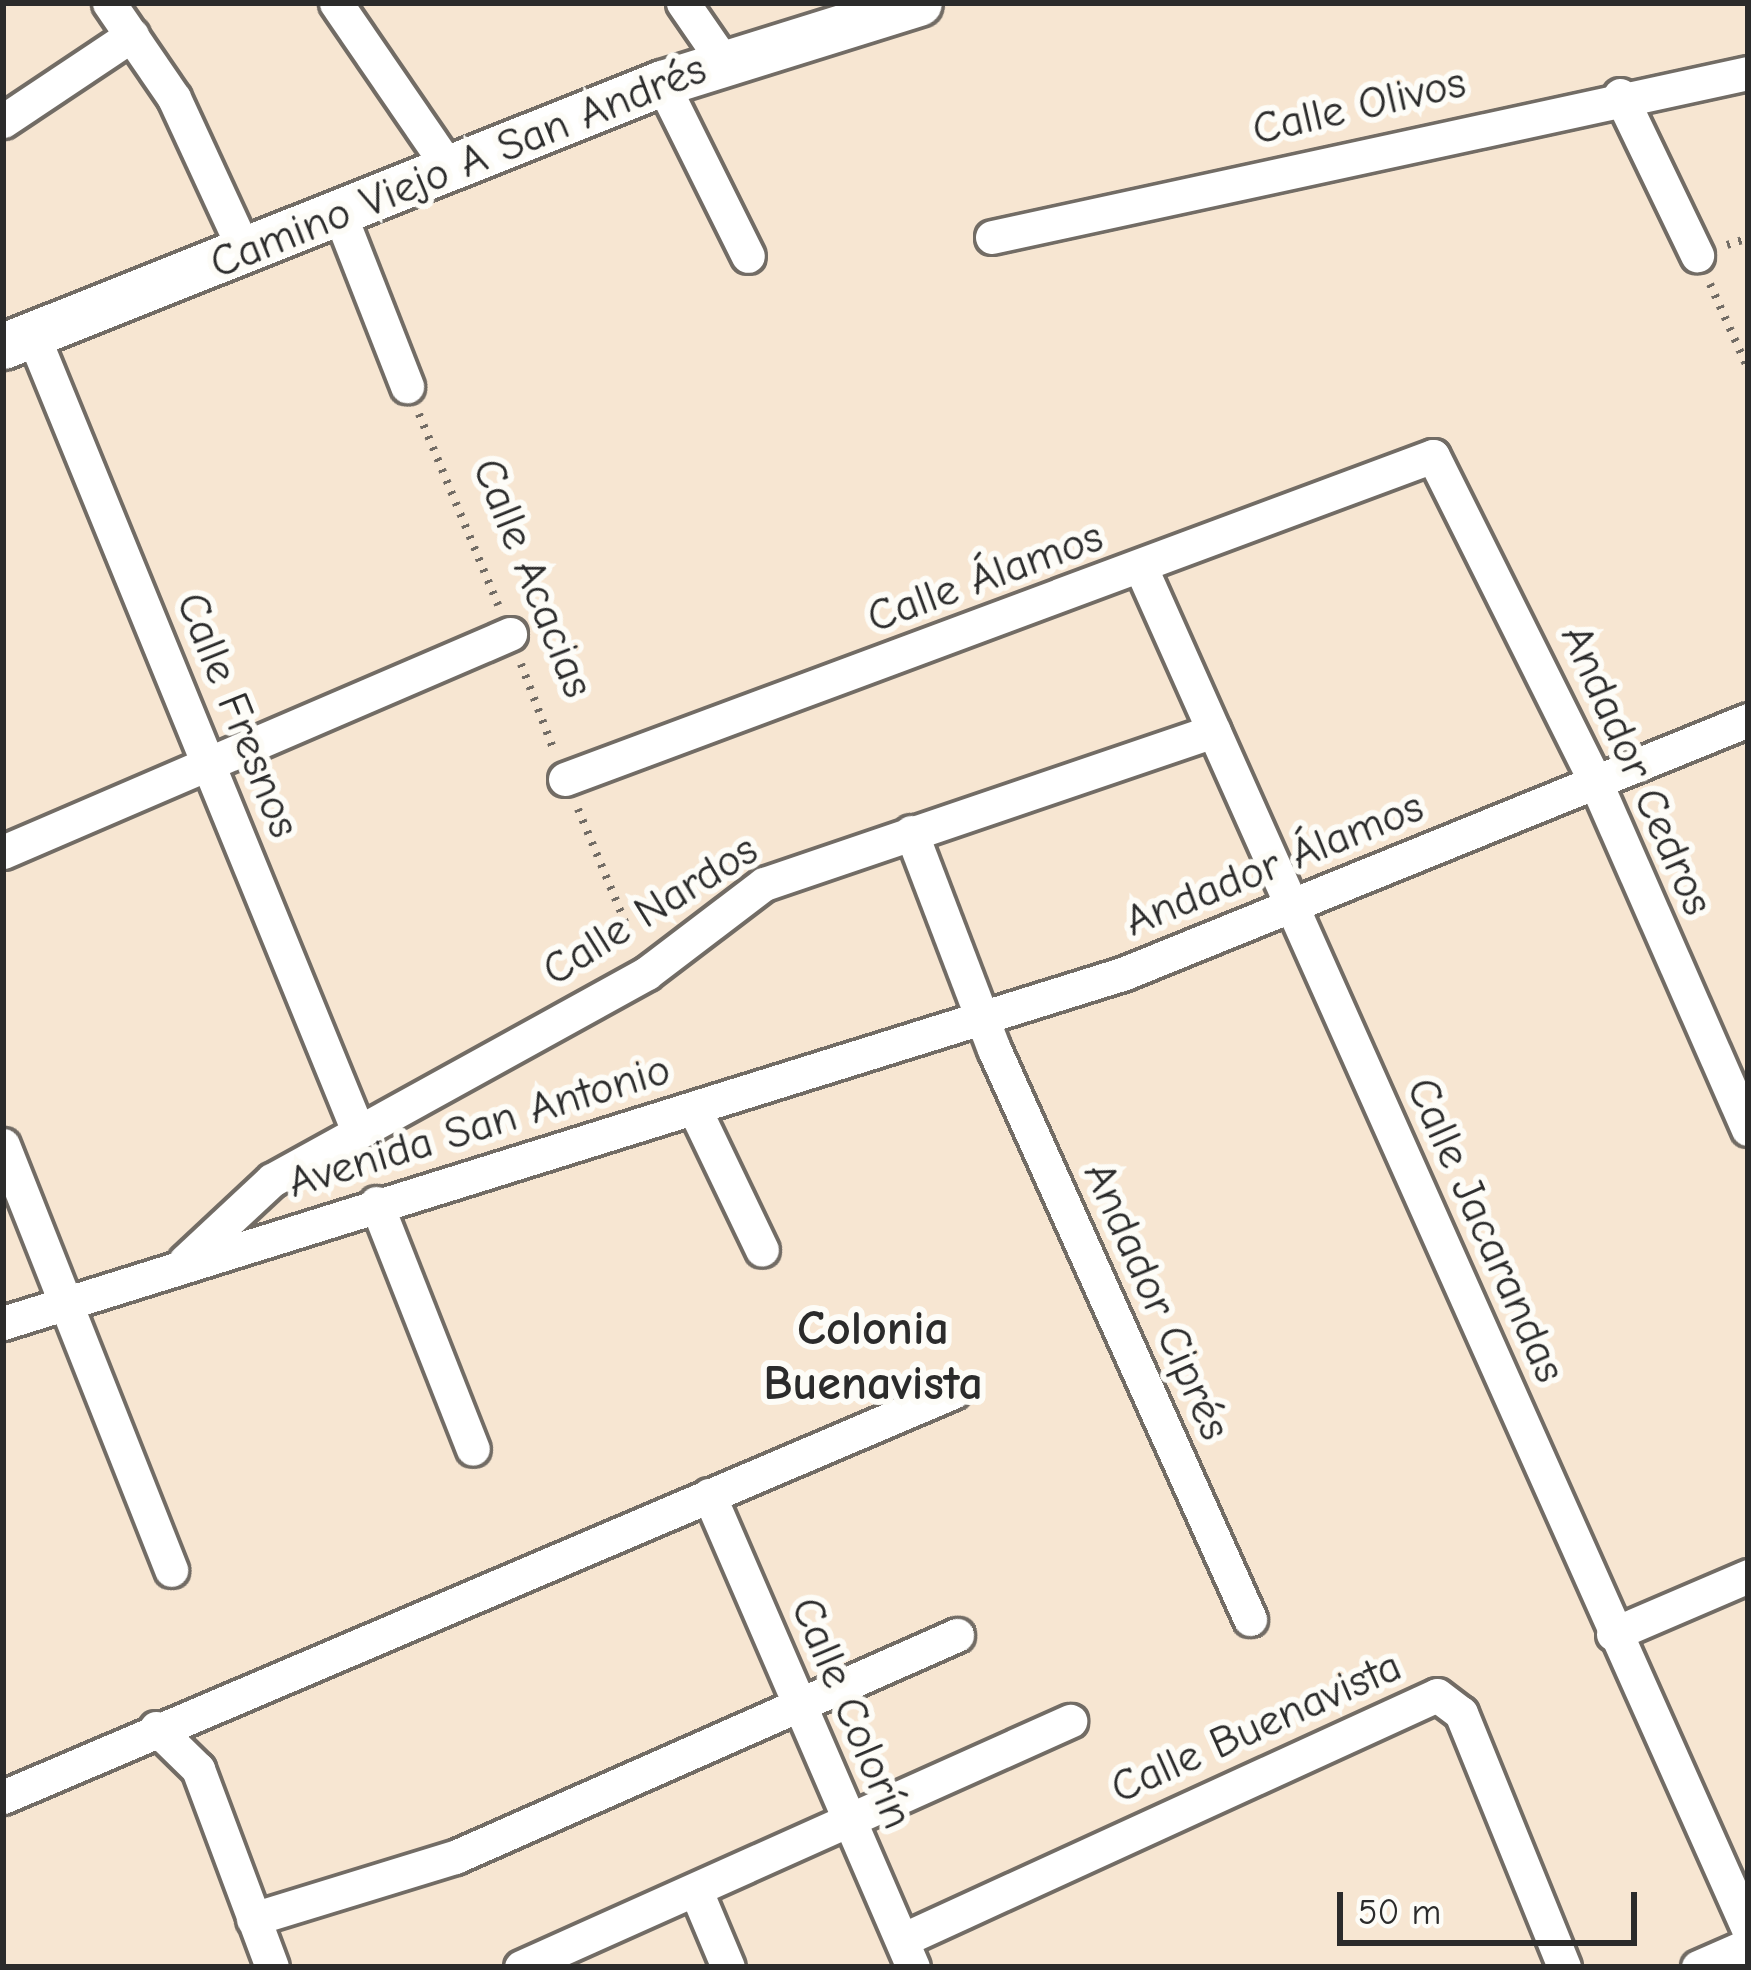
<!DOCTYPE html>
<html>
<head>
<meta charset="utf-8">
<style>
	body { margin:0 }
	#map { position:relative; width:1751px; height:1970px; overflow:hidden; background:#f7e6d2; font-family:"Comic Neue",sans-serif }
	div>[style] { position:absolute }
	.path>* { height:8px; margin-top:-4px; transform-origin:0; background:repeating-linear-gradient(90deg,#726c65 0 3px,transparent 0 12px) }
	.roads { filter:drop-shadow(3px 0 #726c65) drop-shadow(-3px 0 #726c65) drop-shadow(0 3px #726c65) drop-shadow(0 -3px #726c65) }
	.street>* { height:33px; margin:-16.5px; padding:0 16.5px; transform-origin:16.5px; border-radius:16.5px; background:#fff }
	.secondary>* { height:45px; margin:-22.5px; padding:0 22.5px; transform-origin:22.5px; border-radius:22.5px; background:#fff }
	span { translate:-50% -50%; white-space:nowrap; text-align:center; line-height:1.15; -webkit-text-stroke:12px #fdfcf7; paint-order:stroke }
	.street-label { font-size:45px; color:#2b2b2b }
	.neighbourhood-label { font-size:48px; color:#2b2b2b; font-weight:700 }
	.frame { position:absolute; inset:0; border:6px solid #2b2b2b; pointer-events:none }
	.scale { position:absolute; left:1337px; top:1892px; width:300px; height:54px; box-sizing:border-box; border:6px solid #2b2b2b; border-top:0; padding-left:15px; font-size:36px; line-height:42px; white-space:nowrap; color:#2b2b2b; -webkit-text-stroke:9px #fdfcf7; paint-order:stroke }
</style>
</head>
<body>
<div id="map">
	<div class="path">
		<i style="left:1727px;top:245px;width:22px;rotate:-18deg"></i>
		<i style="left:1710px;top:284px;width:93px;rotate:65.9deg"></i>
		<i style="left:419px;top:414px;width:207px;rotate:67.5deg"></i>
		<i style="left:521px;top:664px;width:93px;rotate:69.2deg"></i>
		<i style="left:578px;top:809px;width:141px;rotate:67.4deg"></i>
	</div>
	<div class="roads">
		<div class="street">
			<i style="left:109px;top:3px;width:115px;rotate:55.6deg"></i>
			<i style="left:174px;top:98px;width:170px;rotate:65.2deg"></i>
			<i style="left:336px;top:3px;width:204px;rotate:55.6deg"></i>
			<i style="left:683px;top:3px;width:70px;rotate:55.4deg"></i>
			<i style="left:662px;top:83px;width:193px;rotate:63.6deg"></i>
			<i style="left:1620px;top:95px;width:178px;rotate:64.3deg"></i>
			<i style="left:3px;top:121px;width:155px;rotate:-33.7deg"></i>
			<i style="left:340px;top:215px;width:184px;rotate:68.6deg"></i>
			<i style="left:992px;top:237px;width:774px;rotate:-12.24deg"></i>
			<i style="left:32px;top:333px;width:862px;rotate:67.78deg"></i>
			<i style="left:1141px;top:568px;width:1490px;rotate:65.96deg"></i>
			<i style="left:565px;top:779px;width:926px;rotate:-20.41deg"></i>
			<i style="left:1433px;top:456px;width:363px;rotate:63.5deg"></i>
			<i style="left:1595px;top:781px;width:380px;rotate:66.3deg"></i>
			<i style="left:911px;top:832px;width:232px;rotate:69.1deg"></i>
			<i style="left:994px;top:1049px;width:625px;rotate:65.81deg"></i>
			<i style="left:3px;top:852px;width:552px;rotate:-23.27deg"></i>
			<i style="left:694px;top:1108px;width:157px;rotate:64.4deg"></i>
			<i style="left:3px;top:1145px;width:457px;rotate:68.4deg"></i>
			<i style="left:376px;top:1203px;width:264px;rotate:68.5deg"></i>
			<i style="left:185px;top:1261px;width:119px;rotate:-43deg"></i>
			<i style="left:272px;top:1180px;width:428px;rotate:-28.9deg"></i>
			<i style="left:647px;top:973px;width:147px;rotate:-37.3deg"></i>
			<i style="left:764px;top:884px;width:475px;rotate:-18.8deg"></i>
			<i style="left:3px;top:1323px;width:1175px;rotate:-17.32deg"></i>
			<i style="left:1125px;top:973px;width:672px;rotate:-22.1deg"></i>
			<i style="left:709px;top:1495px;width:514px;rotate:66.63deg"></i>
			<i style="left:1613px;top:1634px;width:147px;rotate:-23.2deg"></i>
			<i style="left:156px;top:1728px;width:59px;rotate:44.3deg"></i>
			<i style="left:198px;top:1769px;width:211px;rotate:69.5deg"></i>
			<i style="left:3px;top:1797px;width:1033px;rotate:-23.09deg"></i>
			<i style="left:696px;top:1891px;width:82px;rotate:67.2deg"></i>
			<i style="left:253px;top:1919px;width:211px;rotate:-17.1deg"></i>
			<i style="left:455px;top:1857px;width:549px;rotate:-23.86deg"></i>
			<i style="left:902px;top:1940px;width:588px;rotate:-24.61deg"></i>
			<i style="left:1437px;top:1695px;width:30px;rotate:37deg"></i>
			<i style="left:1461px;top:1713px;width:274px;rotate:67.9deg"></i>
			<i style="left:521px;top:1967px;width:602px;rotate:-24.14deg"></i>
			<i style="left:1698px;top:1967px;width:55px;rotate:-23.7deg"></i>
		</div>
		<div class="secondary">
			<i style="left:3px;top:346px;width:710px;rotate:-21.76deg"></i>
			<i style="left:662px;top:83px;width:269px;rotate:-17.3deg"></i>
		</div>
	</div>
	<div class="street-label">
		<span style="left:1359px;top:106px;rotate:-13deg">Calle Olivos</span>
		<span style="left:458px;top:166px;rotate:-22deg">Camino Viejo A San Andrés</span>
		<span style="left:985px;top:577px;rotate:-20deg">Calle Álamos</span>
		<span style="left:533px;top:578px;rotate:68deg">Calle Acacias</span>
		<span style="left:238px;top:715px;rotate:68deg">Calle Fresnos</span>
		<span style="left:1637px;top:770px;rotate:66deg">Andador Cedros</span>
		<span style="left:1274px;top:864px;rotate:-22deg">Andador Álamos</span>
		<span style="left:650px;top:910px;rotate:-32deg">Calle Nardos</span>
		<span style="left:479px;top:1126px;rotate:-17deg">Avenida San Antonio</span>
		<span style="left:1486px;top:1230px;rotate:66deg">Calle Jacarandas</span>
		<span style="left:1157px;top:1301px;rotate:66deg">Andador Ciprés</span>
		<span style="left:852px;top:1713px;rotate:67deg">Calle Colorín</span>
		<span style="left:1256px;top:1727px;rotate:-24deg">Calle Buenavista</span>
	</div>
	<div class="neighbourhood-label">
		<span style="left:873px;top:1356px">Colonia<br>Buenavista</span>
	</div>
	<div class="frame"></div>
	<div class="scale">50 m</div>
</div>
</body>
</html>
